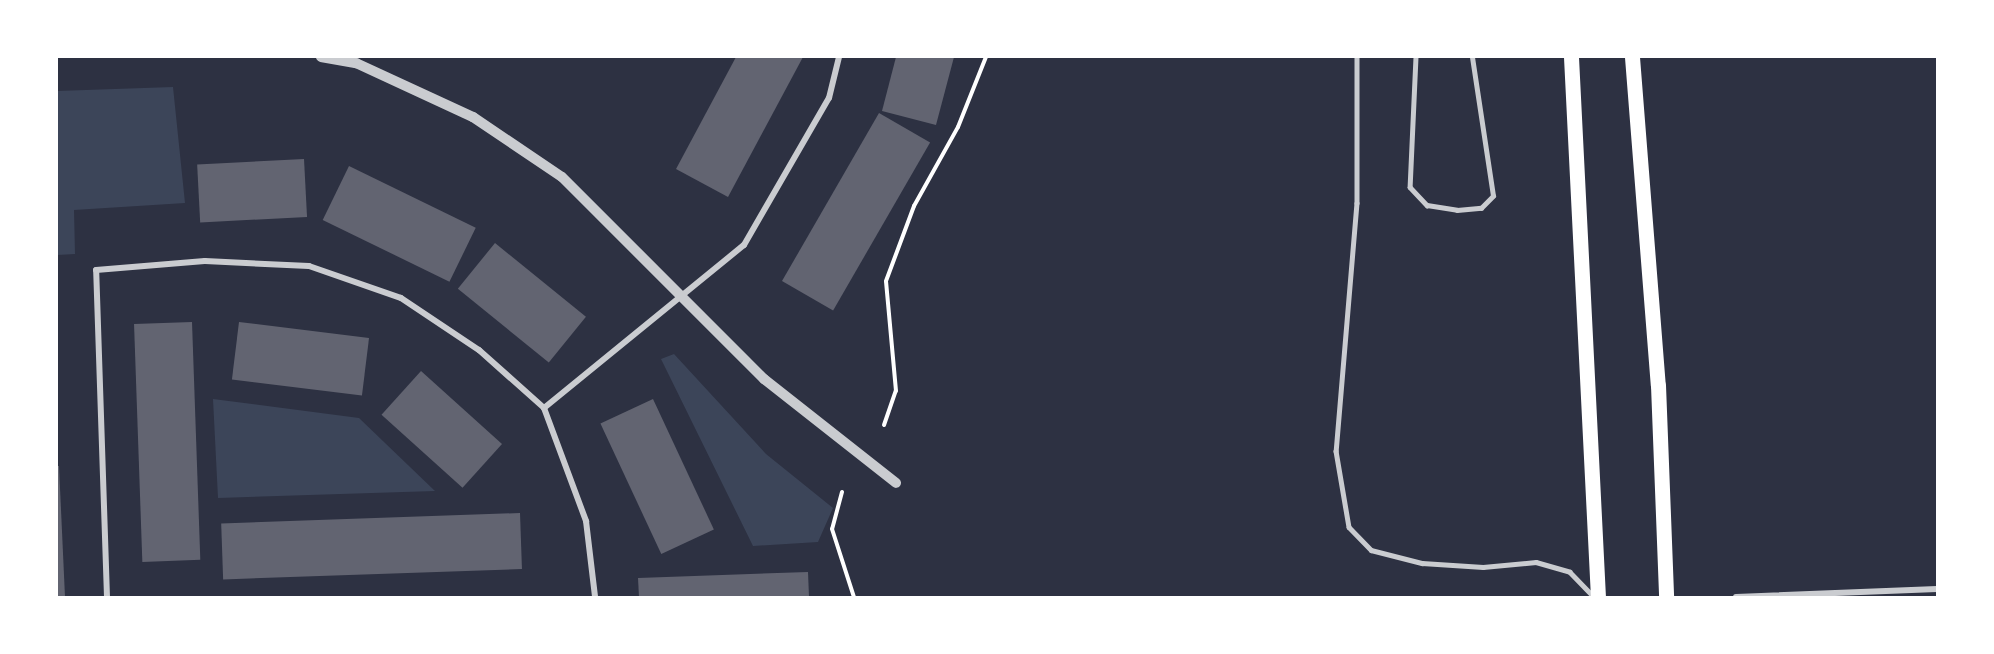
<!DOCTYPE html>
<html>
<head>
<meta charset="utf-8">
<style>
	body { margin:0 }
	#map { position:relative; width:1994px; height:654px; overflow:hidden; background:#2d3142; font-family:Karla,sans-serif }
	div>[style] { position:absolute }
	.green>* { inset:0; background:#3c4559 }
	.building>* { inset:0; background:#626471; transform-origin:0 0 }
	.path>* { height:4px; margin:-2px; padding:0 2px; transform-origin:2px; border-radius:2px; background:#fff }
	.service>* { height:4.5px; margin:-2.25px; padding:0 2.25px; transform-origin:2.25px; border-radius:2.25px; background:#caccd0 }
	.minor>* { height:6px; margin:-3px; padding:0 3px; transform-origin:3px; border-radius:3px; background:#caccd0 }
	.tertiary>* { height:10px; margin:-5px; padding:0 5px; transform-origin:5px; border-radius:5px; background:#caccd0 }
	.primary>* { height:15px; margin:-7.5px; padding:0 7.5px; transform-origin:7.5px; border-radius:7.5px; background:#fff }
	span { translate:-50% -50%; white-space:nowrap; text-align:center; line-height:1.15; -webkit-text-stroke:4.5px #fff; paint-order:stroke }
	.frame { position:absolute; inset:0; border:58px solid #fff; pointer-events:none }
</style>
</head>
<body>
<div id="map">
	<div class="green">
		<i style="clip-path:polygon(173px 87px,185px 203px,74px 210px,75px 254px,57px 255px,57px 91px)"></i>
		<i style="clip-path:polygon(674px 354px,766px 454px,833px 508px,818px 542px,753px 546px,661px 359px)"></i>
		<i style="clip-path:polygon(213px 399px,359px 418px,435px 491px,218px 498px)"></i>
	</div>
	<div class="building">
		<i style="clip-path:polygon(736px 57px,803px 57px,728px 197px,676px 169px)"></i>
		<i style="clip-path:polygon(896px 57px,954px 57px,936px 125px,882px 111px)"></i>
		<i style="left:879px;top:113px;width:59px;height:194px;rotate:30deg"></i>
		<i style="left:304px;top:159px;width:58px;height:107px;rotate:87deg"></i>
		<i style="left:349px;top:166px;width:141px;height:60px;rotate:26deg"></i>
		<i style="left:495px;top:243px;width:117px;height:59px;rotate:39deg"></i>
		<i style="left:192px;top:322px;width:238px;height:58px;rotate:88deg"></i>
		<i style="left:239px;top:322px;width:131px;height:58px;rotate:7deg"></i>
		<i style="left:421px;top:371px;width:109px;height:59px;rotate:42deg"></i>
		<i style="left:653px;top:399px;width:144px;height:58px;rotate:65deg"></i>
		<i style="clip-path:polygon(57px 466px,59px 466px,65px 597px,57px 597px)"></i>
		<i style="left:520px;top:513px;width:56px;height:299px;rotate:88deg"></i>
		<i style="clip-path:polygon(808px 572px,809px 597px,639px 597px,638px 578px)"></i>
	</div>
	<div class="path">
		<i style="left:884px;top:425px;width:36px;rotate:-71deg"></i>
		<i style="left:896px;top:391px;width:110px;rotate:-95.2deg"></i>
		<i style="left:886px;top:281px;width:80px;rotate:-69.5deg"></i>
		<i style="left:914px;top:206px;width:90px;rotate:-60.9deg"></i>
		<i style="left:958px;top:127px;width:75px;rotate:-68.2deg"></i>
		<i style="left:842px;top:492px;width:38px;rotate:105deg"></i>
		<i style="left:832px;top:529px;width:71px;rotate:72.1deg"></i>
	</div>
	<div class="service">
		<i style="left:1357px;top:57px;width:146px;rotate:90deg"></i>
		<i style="left:1357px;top:203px;width:249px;rotate:94.8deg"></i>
		<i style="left:1336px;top:451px;width:77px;rotate:80.3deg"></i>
		<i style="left:1349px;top:527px;width:32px;rotate:46deg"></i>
		<i style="left:1371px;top:550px;width:53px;rotate:14.3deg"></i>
		<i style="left:1422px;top:563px;width:61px;rotate:3.8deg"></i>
		<i style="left:1483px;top:567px;width:53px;rotate:-5.4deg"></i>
		<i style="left:1536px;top:562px;width:35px;rotate:16deg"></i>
		<i style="left:1570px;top:572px;width:35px;rotate:46deg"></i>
		<i style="left:1416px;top:57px;width:130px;rotate:92.6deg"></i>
		<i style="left:1410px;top:187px;width:25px;rotate:47deg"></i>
		<i style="left:1427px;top:205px;width:30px;rotate:9deg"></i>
		<i style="left:1457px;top:210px;width:24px;rotate:-5deg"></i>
		<i style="left:1481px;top:208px;width:17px;rotate:-45deg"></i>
		<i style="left:1493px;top:196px;width:141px;rotate:-98.6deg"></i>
	</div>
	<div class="minor">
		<i style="left:544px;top:408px;width:258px;rotate:-39.2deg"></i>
		<i style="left:744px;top:245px;width:170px;rotate:-60deg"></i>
		<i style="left:829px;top:98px;width:42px;rotate:-76.3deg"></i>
		<i style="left:107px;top:597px;width:327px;rotate:-91.9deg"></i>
		<i style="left:96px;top:270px;width:109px;rotate:-4.7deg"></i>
		<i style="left:205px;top:261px;width:104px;rotate:2.8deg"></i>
		<i style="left:309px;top:266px;width:97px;rotate:19.2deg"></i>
		<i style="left:401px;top:298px;width:94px;rotate:33.7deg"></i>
		<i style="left:479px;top:350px;width:87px;rotate:41.7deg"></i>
		<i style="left:544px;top:408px;width:121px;rotate:69.6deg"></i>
		<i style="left:586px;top:521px;width:77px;rotate:83.2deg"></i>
		<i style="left:1736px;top:597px;width:201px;rotate:-2.3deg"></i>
	</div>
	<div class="tertiary">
		<i style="left:321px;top:57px;width:36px;rotate:10deg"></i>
		<i style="left:356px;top:63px;width:129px;rotate:24.8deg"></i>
		<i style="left:473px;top:117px;width:107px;rotate:34deg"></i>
		<i style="left:562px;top:177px;width:286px;rotate:45deg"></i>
		<i style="left:764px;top:379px;width:168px;rotate:38.2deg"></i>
	</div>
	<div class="primary">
		<i style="left:1571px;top:57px;width:541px;rotate:87.14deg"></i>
		<i style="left:1632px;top:57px;width:329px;rotate:85.5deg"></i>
		<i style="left:1658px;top:385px;width:212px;rotate:87.8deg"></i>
	</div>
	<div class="frame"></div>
</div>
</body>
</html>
